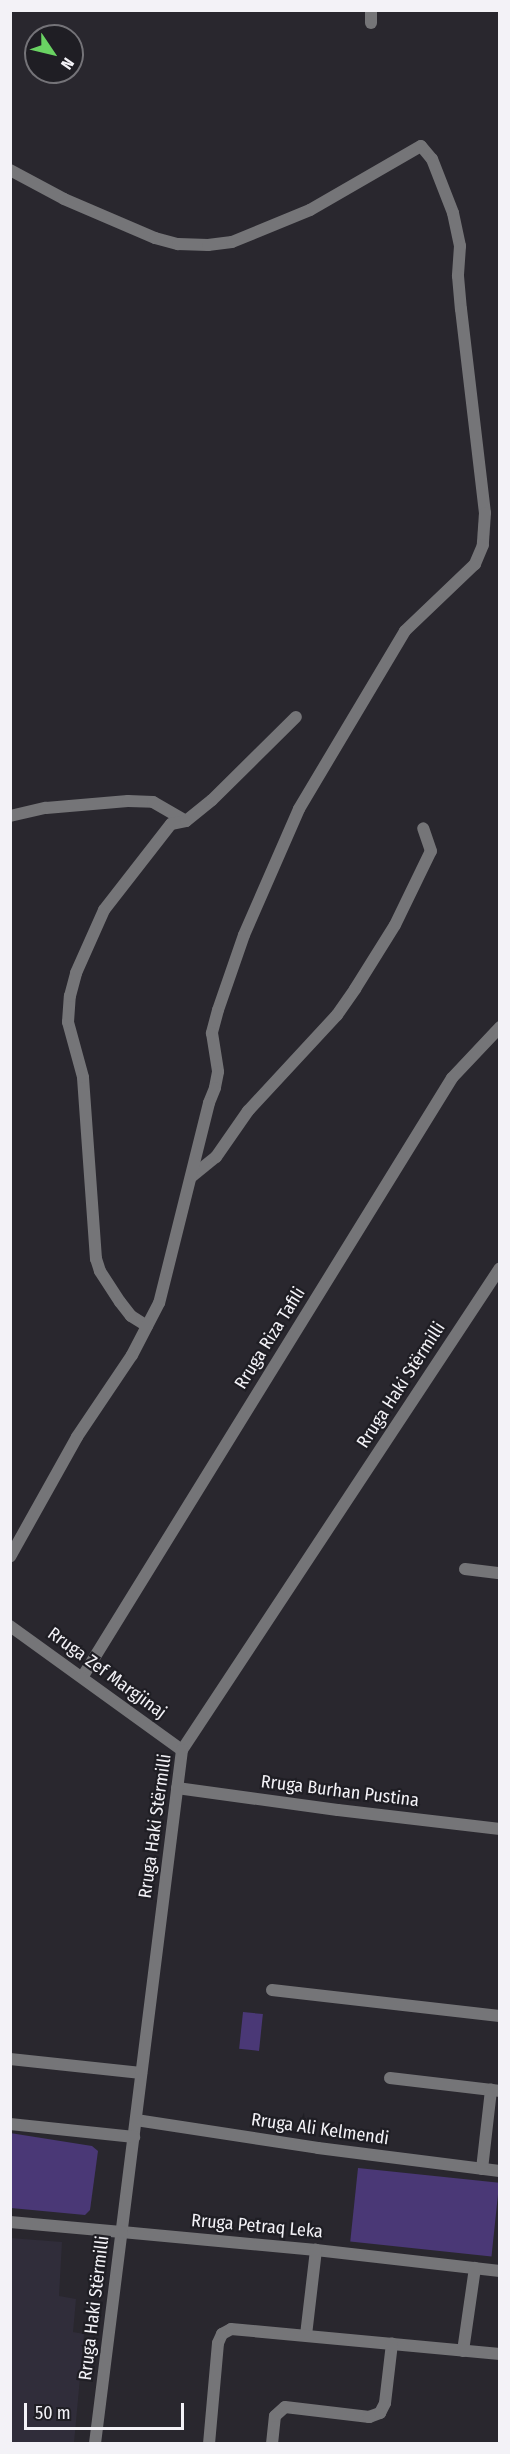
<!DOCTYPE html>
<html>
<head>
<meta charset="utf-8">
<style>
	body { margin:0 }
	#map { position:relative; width:510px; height:2454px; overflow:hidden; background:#29272e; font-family:"Fira Sans Condensed",sans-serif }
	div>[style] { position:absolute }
	.built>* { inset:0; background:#302d3a }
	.green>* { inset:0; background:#4a3876; transform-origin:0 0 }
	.minor>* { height:12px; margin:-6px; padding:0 6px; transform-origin:6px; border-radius:6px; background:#757578 }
	.tertiary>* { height:12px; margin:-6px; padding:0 6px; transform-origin:6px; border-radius:6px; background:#757578 }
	span { translate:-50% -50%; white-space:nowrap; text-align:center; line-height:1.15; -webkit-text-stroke:4.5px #1f1e24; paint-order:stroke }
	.street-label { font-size:18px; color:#f3f2f7 }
	.frame { position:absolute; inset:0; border:12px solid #f3f2f7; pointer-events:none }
	.north { position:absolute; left:24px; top:24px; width:60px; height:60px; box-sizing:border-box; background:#1f1e24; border:2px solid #747378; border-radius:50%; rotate:125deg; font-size:16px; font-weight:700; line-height:24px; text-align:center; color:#f3f2f7 }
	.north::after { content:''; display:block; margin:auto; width:21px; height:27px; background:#6ad363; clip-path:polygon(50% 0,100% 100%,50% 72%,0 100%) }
	.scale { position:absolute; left:24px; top:2403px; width:160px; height:27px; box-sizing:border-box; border:3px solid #f3f2f7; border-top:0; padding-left:8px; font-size:18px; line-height:21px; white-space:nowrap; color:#f3f2f7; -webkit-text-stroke:4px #1f1e24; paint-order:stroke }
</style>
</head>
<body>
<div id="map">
	<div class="built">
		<i style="clip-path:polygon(10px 2238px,62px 2242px,59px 2296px,76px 2299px,73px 2332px,84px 2334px,74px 2443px,11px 2443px)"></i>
	</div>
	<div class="green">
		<i style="left:243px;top:2012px;width:20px;height:37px;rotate:6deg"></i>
		<i style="clip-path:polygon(10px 2133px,92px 2146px,98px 2151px,90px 2210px,85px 2215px,11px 2208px)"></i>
		<i style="left:358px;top:2168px;width:142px;height:74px;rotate:6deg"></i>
	</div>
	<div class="minor">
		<i style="left:371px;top:23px;width:13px;rotate:-90deg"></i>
		<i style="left:10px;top:816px;width:37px;rotate:-13deg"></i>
		<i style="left:46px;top:808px;width:82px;rotate:-4.9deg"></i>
		<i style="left:128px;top:801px;width:25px;rotate:2deg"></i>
		<i style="left:153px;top:802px;width:38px;rotate:30deg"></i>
		<i style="left:191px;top:1177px;width:32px;rotate:-39deg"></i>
		<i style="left:216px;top:1157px;width:56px;rotate:-55.2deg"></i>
		<i style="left:248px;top:1111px;width:131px;rotate:-47.2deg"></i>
		<i style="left:337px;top:1015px;width:32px;rotate:-55deg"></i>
		<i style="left:355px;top:989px;width:75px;rotate:-58deg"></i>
		<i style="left:395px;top:925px;width:82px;rotate:-64.1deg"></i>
		<i style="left:431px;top:851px;width:24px;rotate:-109deg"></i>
		<i style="left:147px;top:1326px;width:19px;rotate:-148deg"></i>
		<i style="left:131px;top:1316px;width:18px;rotate:-128deg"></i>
		<i style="left:120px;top:1302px;width:37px;rotate:-123deg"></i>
		<i style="left:100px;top:1271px;width:13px;rotate:-108deg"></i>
		<i style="left:96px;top:1259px;width:182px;rotate:-94.1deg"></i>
		<i style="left:83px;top:1077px;width:57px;rotate:-105.3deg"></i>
		<i style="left:68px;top:1022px;width:26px;rotate:-86deg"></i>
		<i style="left:70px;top:996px;width:24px;rotate:-75deg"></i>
		<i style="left:76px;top:973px;width:69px;rotate:-66deg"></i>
		<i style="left:104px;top:910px;width:109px;rotate:-52.1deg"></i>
		<i style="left:171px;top:824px;width:15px;rotate:-11deg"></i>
		<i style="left:186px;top:821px;width:33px;rotate:-39deg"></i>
		<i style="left:212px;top:800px;width:118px;rotate:-44.7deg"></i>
		<i style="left:465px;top:1569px;width:35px;rotate:7deg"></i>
		<i style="left:83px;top:1676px;width:703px;rotate:-58.32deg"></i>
		<i style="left:452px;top:1078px;width:70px;rotate:-46.7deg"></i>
		<i style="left:182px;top:1750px;width:577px;rotate:-56.59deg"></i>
		<i style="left:177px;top:1788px;width:162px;rotate:7.8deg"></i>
		<i style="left:338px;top:1810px;width:163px;rotate:6.7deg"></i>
		<i style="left:272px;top:1990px;width:229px;rotate:6.5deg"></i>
		<i style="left:10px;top:2059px;width:132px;rotate:6.1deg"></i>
		<i style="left:390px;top:2078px;width:111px;rotate:6.7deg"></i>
		<i style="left:136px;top:2120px;width:184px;rotate:8.7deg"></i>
		<i style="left:318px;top:2148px;width:183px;rotate:7.2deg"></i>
		<i style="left:482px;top:2169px;width:80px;rotate:-83.5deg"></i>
		<i style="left:122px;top:2232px;width:195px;rotate:5.3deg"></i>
		<i style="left:316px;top:2250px;width:185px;rotate:6.5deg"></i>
		<i style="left:306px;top:2335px;width:86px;rotate:-83.3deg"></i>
		<i style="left:463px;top:2351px;width:84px;rotate:-81.8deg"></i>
		<i style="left:209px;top:2444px;width:101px;rotate:-84.9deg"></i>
		<i style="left:218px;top:2343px;width:10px;rotate:-66deg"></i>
		<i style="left:222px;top:2334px;width:10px;rotate:-29deg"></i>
		<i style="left:231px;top:2329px;width:270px;rotate:5.3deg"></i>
		<i style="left:272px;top:2444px;width:28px;rotate:-84deg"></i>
		<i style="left:275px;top:2416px;width:13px;rotate:-42deg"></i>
		<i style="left:285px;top:2407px;width:85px;rotate:6.8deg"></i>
		<i style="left:369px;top:2417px;width:12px;rotate:-20deg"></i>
		<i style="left:380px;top:2413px;width:11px;rotate:-63deg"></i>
		<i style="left:385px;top:2403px;width:60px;rotate:-83.3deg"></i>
	</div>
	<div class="tertiary">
		<i style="left:10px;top:170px;width:61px;rotate:28.2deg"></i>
		<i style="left:64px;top:199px;width:99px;rotate:23.2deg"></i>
		<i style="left:155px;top:238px;width:24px;rotate:15deg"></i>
		<i style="left:178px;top:244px;width:30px;rotate:2deg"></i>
		<i style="left:208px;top:245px;width:24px;rotate:-7deg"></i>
		<i style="left:232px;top:242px;width:84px;rotate:-22.3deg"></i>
		<i style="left:310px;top:210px;width:128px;rotate:-30deg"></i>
		<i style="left:421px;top:146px;width:17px;rotate:50deg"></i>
		<i style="left:432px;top:159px;width:58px;rotate:68.7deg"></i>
		<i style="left:453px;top:213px;width:34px;rotate:78deg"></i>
		<i style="left:460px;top:246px;width:30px;rotate:94deg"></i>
		<i style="left:458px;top:276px;width:33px;rotate:85deg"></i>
		<i style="left:461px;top:309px;width:205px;rotate:83.3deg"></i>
		<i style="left:485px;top:513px;width:32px;rotate:94deg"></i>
		<i style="left:483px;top:545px;width:21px;rotate:113deg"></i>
		<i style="left:475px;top:564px;width:97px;rotate:136.3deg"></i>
		<i style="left:405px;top:631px;width:207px;rotate:120.8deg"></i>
		<i style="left:299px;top:809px;width:137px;rotate:113.6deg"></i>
		<i style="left:244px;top:935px;width:79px;rotate:109.1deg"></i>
		<i style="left:218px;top:1010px;width:24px;rotate:105deg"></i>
		<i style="left:212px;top:1033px;width:39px;rotate:81deg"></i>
		<i style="left:218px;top:1072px;width:16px;rotate:101deg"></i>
		<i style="left:215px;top:1088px;width:16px;rotate:112deg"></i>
		<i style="left:209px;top:1103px;width:206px;rotate:104deg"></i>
		<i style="left:159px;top:1303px;width:59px;rotate:117.4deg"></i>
		<i style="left:132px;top:1355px;width:99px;rotate:123.9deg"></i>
		<i style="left:77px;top:1437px;width:137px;rotate:119.2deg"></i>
		<i style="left:10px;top:1626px;width:212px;rotate:35.8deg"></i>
		<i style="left:182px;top:1750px;width:699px;rotate:97.15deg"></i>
		<i style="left:10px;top:2124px;width:125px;rotate:6deg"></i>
		<i style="left:10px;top:2222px;width:112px;rotate:5.1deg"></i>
	</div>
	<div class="street-label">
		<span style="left:270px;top:1338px;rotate:-58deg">Rruga Riza Tafili</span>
		<span style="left:401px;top:1385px;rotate:-57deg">Rruga Haki Stërmilli</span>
		<span style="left:107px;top:1673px;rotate:36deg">Rruga Zef Margjinaj</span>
		<span style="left:340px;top:1791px;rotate:7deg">Rruga Burhan Pustina</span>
		<span style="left:155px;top:1826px;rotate:-82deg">Rruga Haki Stërmilli</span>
		<span style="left:320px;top:2129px;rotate:8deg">Rruga Ali Kelmendi</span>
		<span style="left:257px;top:2226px;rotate:5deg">Rruga Petraq Leka</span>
		<span style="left:94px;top:2308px;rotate:-83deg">Rruga Haki Stërmilli</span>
	</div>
	<div class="frame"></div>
	<div class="north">N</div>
	<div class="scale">50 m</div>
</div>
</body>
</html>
